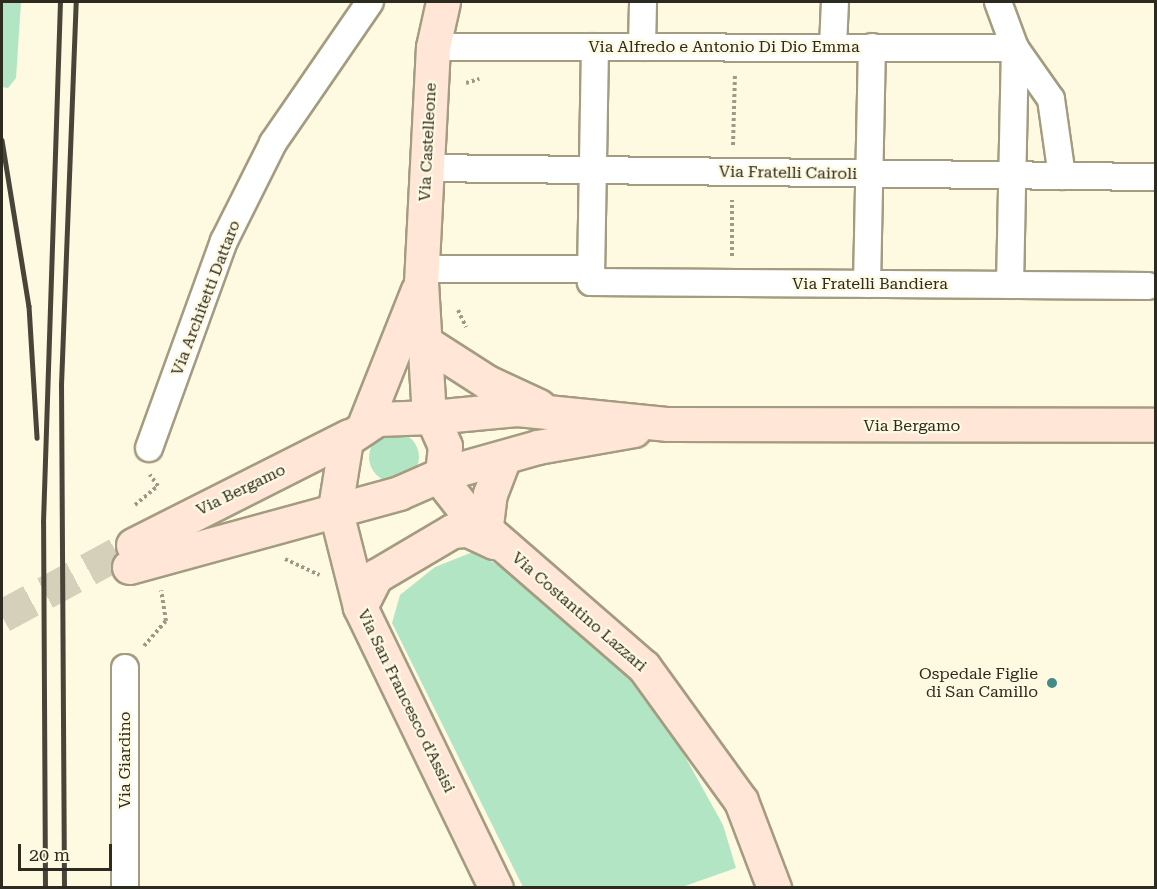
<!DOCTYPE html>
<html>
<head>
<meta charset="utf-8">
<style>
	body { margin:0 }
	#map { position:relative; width:1157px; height:889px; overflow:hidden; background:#fef9e1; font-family:"Roboto Serif",serif }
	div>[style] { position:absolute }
	.green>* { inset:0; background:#b1e5c4 }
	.round { border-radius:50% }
	.secondary-tunnel>* { height:33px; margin-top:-16.5px; transform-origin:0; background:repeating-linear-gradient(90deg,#d4d0ba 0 33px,transparent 0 49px) }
	.path>* { height:4px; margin-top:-2px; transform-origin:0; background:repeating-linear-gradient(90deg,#9d9987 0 3px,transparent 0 6px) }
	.roads { filter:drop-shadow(2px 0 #a39c80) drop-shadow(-2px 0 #a39c80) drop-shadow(0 2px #a39c80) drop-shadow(0 -2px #a39c80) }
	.street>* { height:26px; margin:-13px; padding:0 13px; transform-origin:13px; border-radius:13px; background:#fff }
	.secondary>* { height:33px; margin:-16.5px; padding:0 16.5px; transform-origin:16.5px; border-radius:16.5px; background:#ffe6d6 }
	.rail>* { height:4.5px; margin:-2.25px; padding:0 2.25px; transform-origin:2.25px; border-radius:2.25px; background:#484538 }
	.dots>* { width:16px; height:16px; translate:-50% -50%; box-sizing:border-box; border:3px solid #fef9e1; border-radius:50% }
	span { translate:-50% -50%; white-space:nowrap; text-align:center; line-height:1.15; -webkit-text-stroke:4.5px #fef9e1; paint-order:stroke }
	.street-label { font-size:16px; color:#2d2a1f }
	.poi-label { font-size:16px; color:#2d2a1f }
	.right { translate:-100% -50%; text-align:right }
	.frame { position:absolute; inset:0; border:3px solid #2d2a1f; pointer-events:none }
	.scale { position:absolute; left:18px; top:844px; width:94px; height:27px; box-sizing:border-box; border:3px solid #2d2a1f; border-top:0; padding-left:8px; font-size:18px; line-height:21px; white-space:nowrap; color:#2d2a1f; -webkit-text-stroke:4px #fef9e1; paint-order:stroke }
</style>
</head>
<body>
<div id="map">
	<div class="green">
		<i style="clip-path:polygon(2px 2px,21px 2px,16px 78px,8px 88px,2px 87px)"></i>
		<i class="round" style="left:369px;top:432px;width:50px;height:50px"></i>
		<i style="clip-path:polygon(473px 552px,546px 590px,652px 697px,723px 825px,736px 868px,682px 887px,523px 887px,392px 623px,400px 595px,435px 567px)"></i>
	</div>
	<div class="secondary-tunnel">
		<i style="left:2px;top:616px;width:149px;rotate:-28.5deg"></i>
	</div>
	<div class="path">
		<i style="left:466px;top:83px;width:14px;rotate:-17deg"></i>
		<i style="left:733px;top:145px;width:71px;rotate:-88.4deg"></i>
		<i style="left:732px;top:256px;width:56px;rotate:-90deg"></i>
		<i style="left:458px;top:310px;width:19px;rotate:65deg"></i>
		<i style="left:135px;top:505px;width:30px;rotate:-40deg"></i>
		<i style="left:158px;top:486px;width:14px;rotate:-126deg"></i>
		<i style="left:285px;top:559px;width:38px;rotate:25deg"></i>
		<i style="left:144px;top:646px;width:33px;rotate:-49deg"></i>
		<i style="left:166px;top:621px;width:31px;rotate:-99deg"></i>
	</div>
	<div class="roads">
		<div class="street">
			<i style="left:998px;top:2px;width:49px;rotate:69.7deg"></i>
			<i style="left:1015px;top:48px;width:62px;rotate:54.8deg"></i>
			<i style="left:1051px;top:99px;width:78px;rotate:81.9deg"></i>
			<i style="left:433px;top:47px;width:582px;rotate:0.1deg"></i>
			<i style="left:595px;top:47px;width:235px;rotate:91deg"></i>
			<i style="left:591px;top:282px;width:557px;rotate:0.41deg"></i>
			<i style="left:642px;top:47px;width:45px;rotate:-88.7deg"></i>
			<i style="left:833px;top:47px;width:45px;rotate:-87.5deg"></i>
			<i style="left:426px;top:168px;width:730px;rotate:0.71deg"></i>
			<i style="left:422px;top:269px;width:169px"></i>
			<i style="left:867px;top:284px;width:237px;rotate:-88.8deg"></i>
			<i style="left:1010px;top:285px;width:237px;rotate:-88.8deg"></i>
			<i style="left:149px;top:448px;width:220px;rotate:-70.1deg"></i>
			<i style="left:224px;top:241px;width:110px;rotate:-63.4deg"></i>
			<i style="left:273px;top:143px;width:171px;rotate:-55.5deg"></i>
			<i style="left:125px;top:668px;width:220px;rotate:90deg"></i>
		</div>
		<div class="secondary">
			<i style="left:428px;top:344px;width:70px;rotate:32.8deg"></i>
			<i style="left:487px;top:382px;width:57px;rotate:24.8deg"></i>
			<i style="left:429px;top:417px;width:134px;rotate:-93.4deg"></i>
			<i style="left:421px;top:283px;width:236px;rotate:-87.1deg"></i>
			<i style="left:433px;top:47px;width:46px;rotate:-77.5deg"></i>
			<i style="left:432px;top:417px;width:85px;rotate:-5.4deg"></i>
			<i style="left:517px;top:409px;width:152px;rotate:5.7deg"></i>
			<i style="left:668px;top:424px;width:488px;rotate:0.1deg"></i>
			<i style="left:365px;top:423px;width:143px;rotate:-68.3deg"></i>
			<i style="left:442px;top:474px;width:28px;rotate:-84deg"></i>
			<i style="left:445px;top:446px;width:32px;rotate:-114deg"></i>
			<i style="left:432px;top:417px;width:55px;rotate:177.9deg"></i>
			<i style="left:377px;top:419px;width:37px;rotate:146deg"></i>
			<i style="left:346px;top:440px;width:69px;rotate:99.2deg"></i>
			<i style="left:335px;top:508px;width:102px;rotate:75.8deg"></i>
			<i style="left:360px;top:607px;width:312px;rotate:64.2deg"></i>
			<i style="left:439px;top:477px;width:47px;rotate:51.9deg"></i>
			<i style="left:468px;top:514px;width:233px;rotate:41deg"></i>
			<i style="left:644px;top:667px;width:165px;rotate:54.1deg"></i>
			<i style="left:741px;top:801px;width:93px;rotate:69.2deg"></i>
			<i style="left:486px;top:525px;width:31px;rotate:-83deg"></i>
			<i style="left:490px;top:494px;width:39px;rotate:-69deg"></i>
			<i style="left:133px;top:545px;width:242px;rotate:-26.8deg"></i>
			<i style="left:129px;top:567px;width:280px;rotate:-15.3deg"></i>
			<i style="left:399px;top:493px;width:47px;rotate:-23.8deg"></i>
			<i style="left:442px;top:474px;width:100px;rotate:-15.7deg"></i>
			<i style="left:538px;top:447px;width:97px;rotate:-10deg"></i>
			<i style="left:360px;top:607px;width:35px;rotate:-63deg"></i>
			<i style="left:376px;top:576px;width:88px;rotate:-30.6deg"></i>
			<i style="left:452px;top:531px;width:16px;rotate:-4deg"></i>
			<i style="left:468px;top:530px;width:29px;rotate:25deg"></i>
		</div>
	</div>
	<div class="rail">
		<i style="left:2px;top:140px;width:168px;rotate:80.8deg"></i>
		<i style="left:29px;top:306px;width:132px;rotate:86.5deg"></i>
		<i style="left:45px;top:888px;width:366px;rotate:-90.3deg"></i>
		<i style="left:43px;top:522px;width:520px;rotate:-88.13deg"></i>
		<i style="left:64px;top:888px;width:503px;rotate:-90.34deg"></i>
		<i style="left:61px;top:385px;width:383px;rotate:-87.8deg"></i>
	</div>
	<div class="dots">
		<i style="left:1052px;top:683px;background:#438a88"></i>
	</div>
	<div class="street-label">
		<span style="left:724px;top:47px">Via Alfredo e Antonio Di Dio Emma</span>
		<span style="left:428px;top:142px;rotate:-87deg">Via Castelleone</span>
		<span style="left:788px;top:173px;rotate:1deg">Via Fratelli Cairoli</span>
		<span style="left:870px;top:284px">Via Fratelli Bandiera</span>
		<span style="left:206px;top:298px;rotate:-69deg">Via Architetti Dattaro</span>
		<span style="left:912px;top:426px">Via Bergamo</span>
		<span style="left:241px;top:490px;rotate:-26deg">Via Bergamo</span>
		<span style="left:579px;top:612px;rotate:41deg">Via Costantino Lazzari</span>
		<span style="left:406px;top:701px;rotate:64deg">Via San Francesco d'Assisi</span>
		<span style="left:125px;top:760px;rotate:-90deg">Via Giardino</span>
	</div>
	<div class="poi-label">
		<span class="right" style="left:1038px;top:683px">Ospedale Figlie<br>di San Camillo</span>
	</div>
	<div class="frame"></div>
	<div class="scale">20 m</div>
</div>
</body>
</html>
